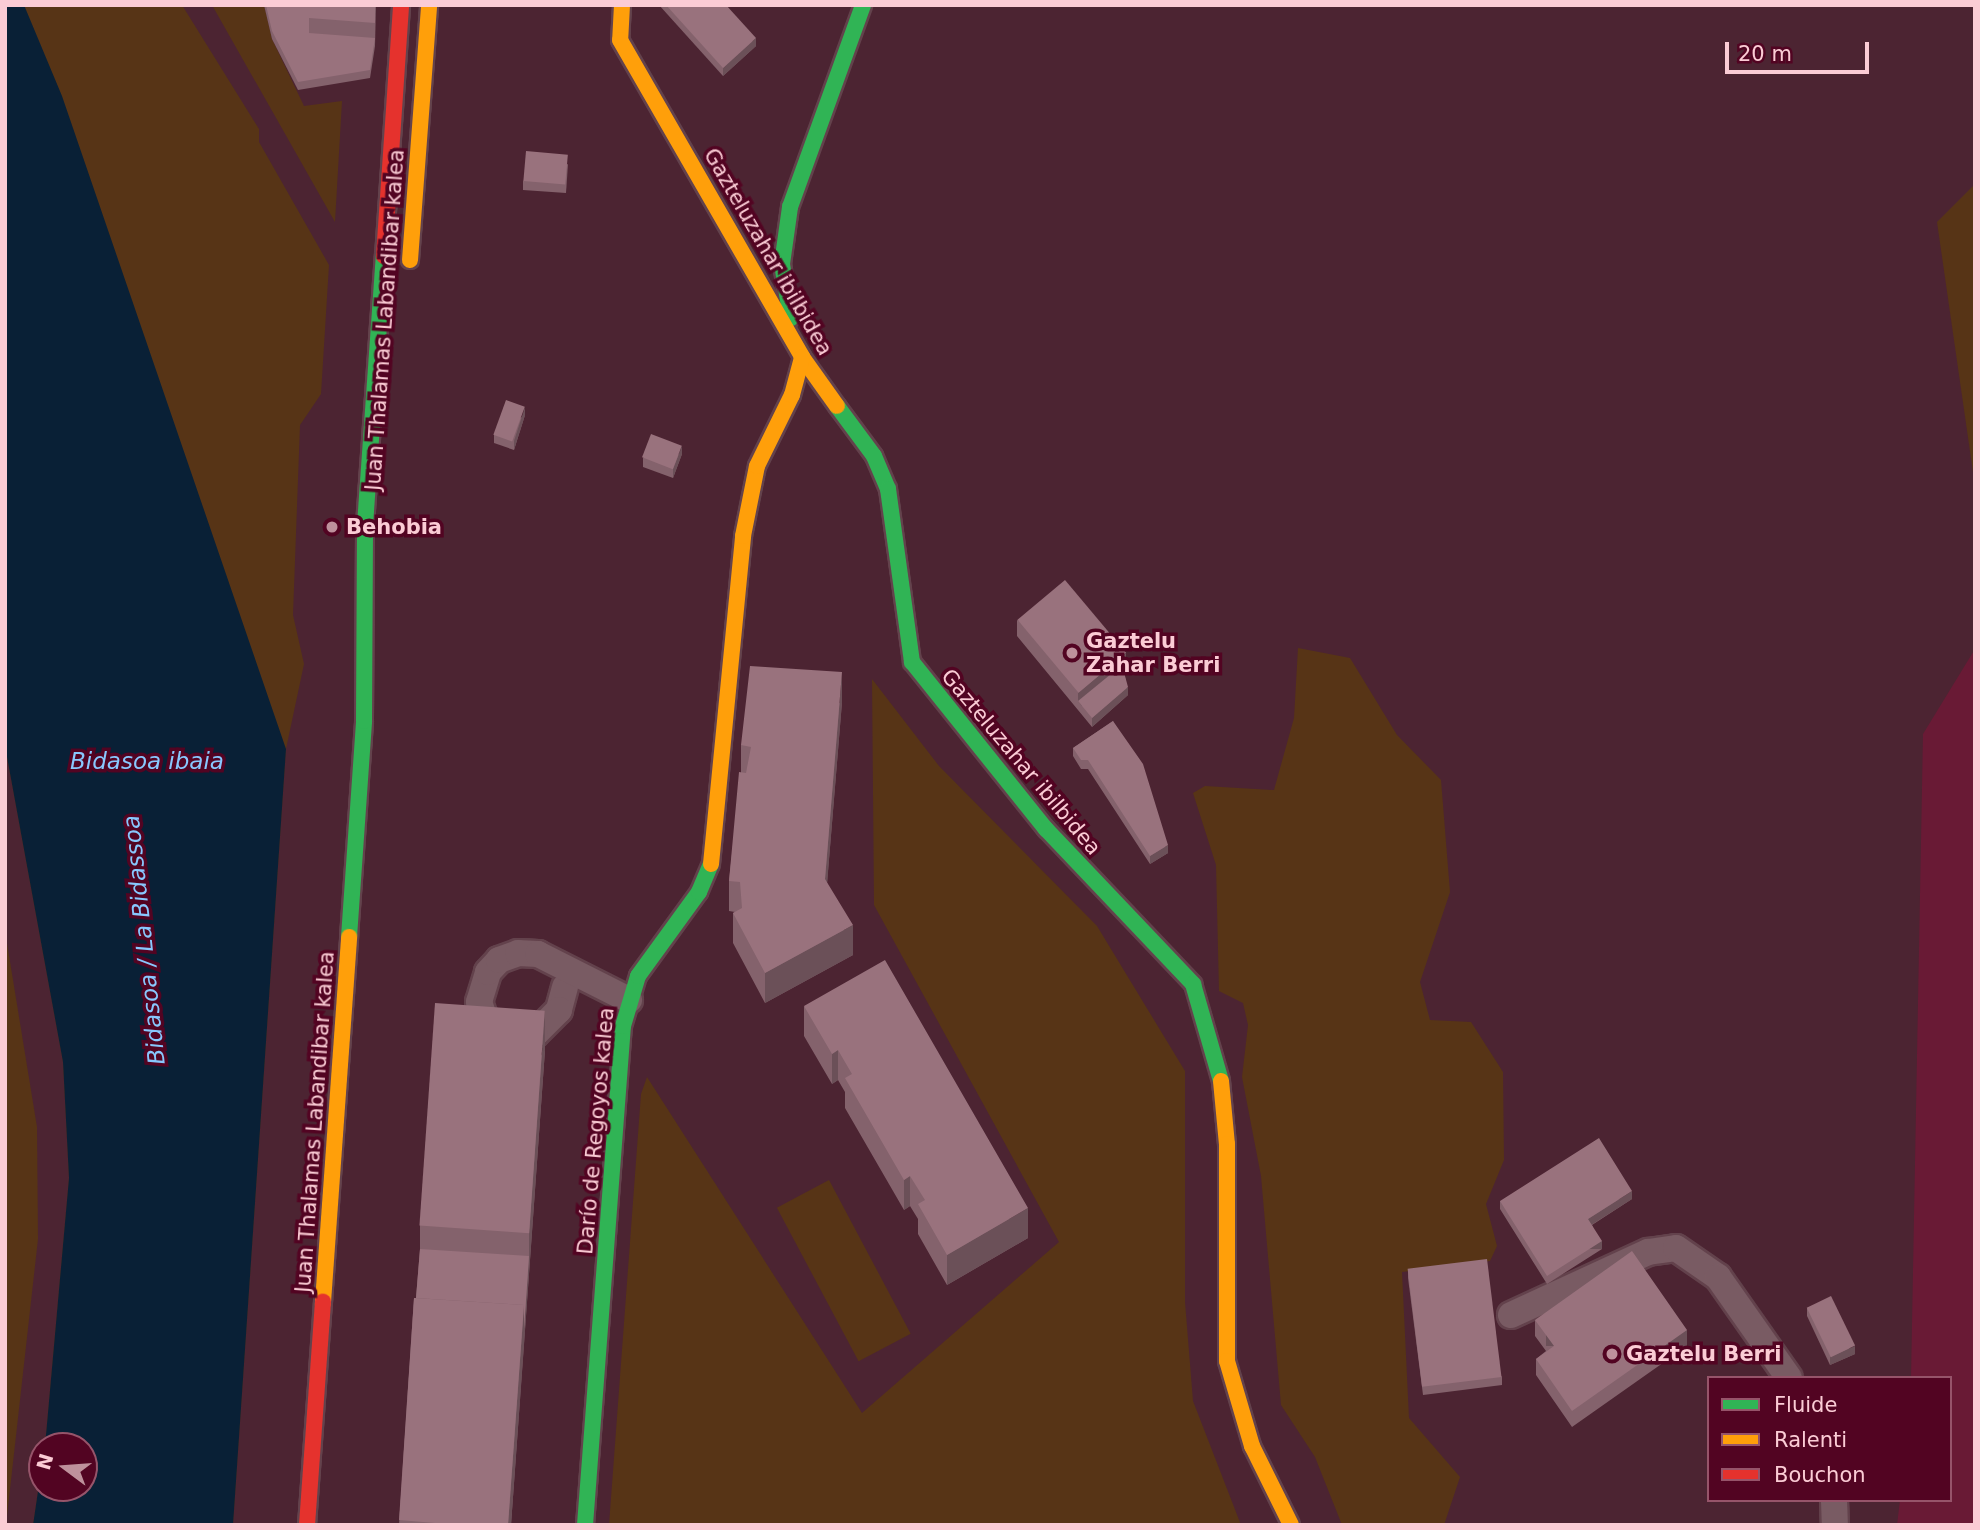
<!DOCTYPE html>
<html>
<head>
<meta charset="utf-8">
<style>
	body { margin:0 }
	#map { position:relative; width:1980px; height:1530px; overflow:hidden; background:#4c2432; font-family:"DejaVu Sans",sans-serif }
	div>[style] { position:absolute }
	.built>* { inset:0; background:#691a35 }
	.green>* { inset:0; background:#573416; transform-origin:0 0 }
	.water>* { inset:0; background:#092036 }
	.roads { filter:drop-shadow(2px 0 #63424c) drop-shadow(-2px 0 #63424c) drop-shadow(0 2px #63424c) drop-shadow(0 -2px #63424c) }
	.lane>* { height:26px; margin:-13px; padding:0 13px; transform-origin:13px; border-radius:13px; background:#795b63 }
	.fast>* { height:16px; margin:-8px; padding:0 8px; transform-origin:8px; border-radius:8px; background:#30b455 }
	.slow>* { height:16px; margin:-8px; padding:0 8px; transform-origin:8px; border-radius:8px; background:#ff9f0a }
	.jam>* { height:16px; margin:-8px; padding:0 8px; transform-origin:8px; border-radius:8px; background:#e5322d }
	.wall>* { inset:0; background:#84626c }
	.shaded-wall>* { inset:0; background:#6b5058; transform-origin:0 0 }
	.building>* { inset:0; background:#99727d; transform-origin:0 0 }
	.dots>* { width:19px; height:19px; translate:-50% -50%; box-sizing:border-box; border:4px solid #520422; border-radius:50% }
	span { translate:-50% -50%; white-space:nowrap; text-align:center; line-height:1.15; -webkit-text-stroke:7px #520422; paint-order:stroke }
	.street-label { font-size:21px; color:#fbccd5 }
	.poi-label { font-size:21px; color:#fbccd5; font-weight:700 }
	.left { translate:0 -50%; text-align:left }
	.water-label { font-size:23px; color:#88c8fe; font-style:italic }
	.frame { position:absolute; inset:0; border:7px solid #fbccd5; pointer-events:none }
	.legend { position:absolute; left:1707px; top:1376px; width:245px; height:126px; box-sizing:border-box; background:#520422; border:2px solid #96546a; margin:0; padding:9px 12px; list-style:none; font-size:21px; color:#fbccd5 }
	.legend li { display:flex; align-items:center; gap:14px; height:35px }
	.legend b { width:35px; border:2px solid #96546a }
	.north { position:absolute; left:28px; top:1432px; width:70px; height:70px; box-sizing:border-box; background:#520422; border:2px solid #96546a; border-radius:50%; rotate:286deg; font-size:19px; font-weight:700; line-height:28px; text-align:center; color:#fbccd5 }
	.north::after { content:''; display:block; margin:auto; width:24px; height:32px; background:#be919c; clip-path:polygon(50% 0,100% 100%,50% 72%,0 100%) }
	.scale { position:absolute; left:1725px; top:42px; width:144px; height:32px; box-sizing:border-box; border:4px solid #fbccd5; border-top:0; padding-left:9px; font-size:21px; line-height:24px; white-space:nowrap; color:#fbccd5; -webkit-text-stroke:5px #520422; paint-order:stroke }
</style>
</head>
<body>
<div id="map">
	<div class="built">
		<i style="clip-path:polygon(1975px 649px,1975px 1525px,1897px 1525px,1900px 1500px,1950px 1500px,1950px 1378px,1911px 1378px,1923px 734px)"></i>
	</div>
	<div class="green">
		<i style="clip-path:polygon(5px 5px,182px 5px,259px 129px,259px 142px,329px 265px,321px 394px,300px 425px,293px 615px,304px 664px,286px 749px,233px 1525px,33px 1525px,42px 1464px,42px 1488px,84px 1488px,84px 1446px,45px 1446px,69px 1178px,63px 1062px,5px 746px)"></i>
		<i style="clip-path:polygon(212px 5px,264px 5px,272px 39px,304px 106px,342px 101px,335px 222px)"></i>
		<i style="clip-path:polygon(1975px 184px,1975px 486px,1937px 222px)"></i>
		<i style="clip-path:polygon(1298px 648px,1350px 658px,1397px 735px,1441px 780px,1450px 892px,1420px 982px,1430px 1020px,1471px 1022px,1503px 1072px,1504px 1160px,1486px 1204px,1497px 1246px,1490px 1261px,1402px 1272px,1409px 1418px,1460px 1477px,1444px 1525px,1342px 1525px,1315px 1457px,1281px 1405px,1261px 1176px,1242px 1077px,1248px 1025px,1243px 1003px,1219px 991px,1216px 865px,1193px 793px,1205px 786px,1274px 790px,1294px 718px)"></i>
		<i style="clip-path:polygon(872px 679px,939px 766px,1097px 926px,1185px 1071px,1185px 1302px,1193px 1401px,1241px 1525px,609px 1525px,641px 1094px,647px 1077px,862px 1413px,1059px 1242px,874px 905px)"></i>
		<i style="clip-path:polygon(5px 931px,37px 1127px,38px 1239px,6px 1525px)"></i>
		<i style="left:829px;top:1180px;width:174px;height:59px;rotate:62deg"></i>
	</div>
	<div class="water">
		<i style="clip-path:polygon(5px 5px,24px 5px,62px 96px,286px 749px,233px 1525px,33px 1525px,42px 1464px,42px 1488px,84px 1488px,84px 1446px,45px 1446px,69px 1178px,63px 1062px,5px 746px)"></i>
	</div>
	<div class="roads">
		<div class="lane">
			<i style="left:565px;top:987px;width:24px;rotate:105deg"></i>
			<i style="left:559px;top:1010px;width:34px;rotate:135deg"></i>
			<i style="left:535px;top:1034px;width:38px;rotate:-171deg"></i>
			<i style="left:497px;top:1028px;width:17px;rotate:-140deg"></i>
			<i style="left:484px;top:1017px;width:16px;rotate:-108deg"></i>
			<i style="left:479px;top:1002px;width:31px;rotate:-73deg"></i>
			<i style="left:488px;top:972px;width:16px;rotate:-47deg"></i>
			<i style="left:499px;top:960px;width:20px;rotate:-20deg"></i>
			<i style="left:518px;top:953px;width:20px;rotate:3deg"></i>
			<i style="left:538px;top:954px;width:102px;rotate:26.8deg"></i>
			<i style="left:1511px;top:1315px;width:151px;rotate:-24.7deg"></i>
			<i style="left:1648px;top:1252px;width:28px;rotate:-8deg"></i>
			<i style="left:1676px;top:1248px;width:51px;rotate:34.6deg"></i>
			<i style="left:1718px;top:1277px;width:123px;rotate:54.9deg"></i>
			<i style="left:1834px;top:1500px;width:25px;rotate:88deg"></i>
		</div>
		<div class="fast">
			<i style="left:791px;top:318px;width:55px;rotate:-99.5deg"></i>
			<i style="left:782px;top:264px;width:58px;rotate:-82deg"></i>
			<i style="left:790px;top:207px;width:215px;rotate:-70.1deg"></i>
			<i style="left:837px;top:406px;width:62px;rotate:53.5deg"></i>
			<i style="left:874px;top:456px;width:36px;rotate:67deg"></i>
			<i style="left:888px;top:489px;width:175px;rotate:82.1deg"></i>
			<i style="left:912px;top:662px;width:214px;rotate:51.3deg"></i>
			<i style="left:1046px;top:829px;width:214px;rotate:46.5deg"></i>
			<i style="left:1193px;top:984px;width:101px;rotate:73.9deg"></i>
			<i style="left:349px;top:937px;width:217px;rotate:-86deg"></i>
			<i style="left:364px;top:721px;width:196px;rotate:-89.7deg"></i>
			<i style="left:365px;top:525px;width:270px;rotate:-86deg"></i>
			<i style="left:585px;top:1525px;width:500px;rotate:-85.65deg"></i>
			<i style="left:623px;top:1026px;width:52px;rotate:-73.3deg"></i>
			<i style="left:638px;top:976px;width:104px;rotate:-54deg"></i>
			<i style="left:699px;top:892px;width:30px;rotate:-67deg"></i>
		</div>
		<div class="slow">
			<i style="left:622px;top:5px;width:35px;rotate:93deg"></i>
			<i style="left:620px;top:40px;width:366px;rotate:60.1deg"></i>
			<i style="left:802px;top:357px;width:60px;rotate:54.5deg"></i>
			<i style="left:410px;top:260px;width:256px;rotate:-85.7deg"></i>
			<i style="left:711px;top:864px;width:330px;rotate:-84.4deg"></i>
			<i style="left:743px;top:536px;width:71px;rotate:-78.7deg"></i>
			<i style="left:757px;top:466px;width:79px;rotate:-63.8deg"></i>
			<i style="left:792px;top:395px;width:39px;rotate:-75deg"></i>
			<i style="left:1221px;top:1081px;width:63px;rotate:84.6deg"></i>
			<i style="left:1227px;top:1144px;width:217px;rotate:90deg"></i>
			<i style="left:1227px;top:1361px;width:89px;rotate:73.6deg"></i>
			<i style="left:1252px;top:1446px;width:88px;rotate:63.7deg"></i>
			<i style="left:323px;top:1302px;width:366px;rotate:-85.9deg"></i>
		</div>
		<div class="jam">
			<i style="left:384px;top:256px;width:252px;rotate:-86.1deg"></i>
			<i style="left:307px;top:1525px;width:224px;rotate:-85.9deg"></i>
		</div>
	</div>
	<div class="wall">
		<i style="clip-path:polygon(264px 5px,376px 5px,375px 46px,370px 78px,298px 90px,272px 39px)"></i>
		<i style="clip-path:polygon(659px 5px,726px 5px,756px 46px,723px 76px)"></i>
		<i style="clip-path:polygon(568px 164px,566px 193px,523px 190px,523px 181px)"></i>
		<i style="clip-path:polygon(525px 415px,514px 450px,494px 443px,494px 435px)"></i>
		<i style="clip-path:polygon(682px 454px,673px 478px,643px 467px,643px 458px)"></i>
		<i style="clip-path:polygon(1017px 620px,1126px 669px,1124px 671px,1128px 695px,1092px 727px,1017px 636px)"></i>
		<i style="clip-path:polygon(842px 702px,827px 883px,853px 955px,765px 1003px,733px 943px,733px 913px,735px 912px,729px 911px,729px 881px,741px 772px,741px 745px)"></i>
		<i style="clip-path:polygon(1113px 721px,1168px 853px,1150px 864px,1088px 769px,1081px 769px,1073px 756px,1073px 748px)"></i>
		<i style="clip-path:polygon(804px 1006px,1028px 1238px,947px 1285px,918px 1234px,918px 1219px,910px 1206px,904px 1210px,845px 1108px,845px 1092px,838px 1080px,832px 1084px,804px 1036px)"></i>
		<i style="clip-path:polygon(545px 1050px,511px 1525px,399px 1525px,414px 1298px,416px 1298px,420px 1249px,420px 1225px)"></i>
		<i style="clip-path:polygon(1632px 1199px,1592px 1225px,1602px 1249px,1547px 1284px,1500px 1209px,1500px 1201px)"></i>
		<i style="clip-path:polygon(1408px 1270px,1502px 1377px,1502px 1385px,1423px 1395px,1408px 1278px)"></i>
		<i style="clip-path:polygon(1807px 1308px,1855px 1354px,1830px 1365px,1807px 1316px)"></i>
		<i style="clip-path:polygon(1535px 1320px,1687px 1346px,1572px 1427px,1536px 1375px,1536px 1359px,1546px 1351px,1535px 1336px)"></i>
	</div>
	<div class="shaded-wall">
		<i style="clip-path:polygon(756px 38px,756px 46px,723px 76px,723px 68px)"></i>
		<i style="clip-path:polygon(525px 407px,525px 415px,514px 450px,514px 441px)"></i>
		<i style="clip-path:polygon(682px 446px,682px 454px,673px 478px,673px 469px)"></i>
		<i style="clip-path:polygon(1126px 653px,1126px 669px,1082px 706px,1078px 701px,1078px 693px)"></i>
		<i style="clip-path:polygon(842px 672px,842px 702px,825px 909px,825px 879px)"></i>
		<i style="clip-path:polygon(1128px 687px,1128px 695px,1092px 727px,1092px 718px)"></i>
		<i style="clip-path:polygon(1168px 845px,1168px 853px,1150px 864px,1150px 856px)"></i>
		<i style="clip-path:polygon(853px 925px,853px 955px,765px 1003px,765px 973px)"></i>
		<i style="clip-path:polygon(545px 1010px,545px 1050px,524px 1345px,524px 1329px,529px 1256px,529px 1233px)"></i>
		<i style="clip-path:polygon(838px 1050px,838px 1080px,832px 1084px,832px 1054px)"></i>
		<i style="clip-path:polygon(910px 1176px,910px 1206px,904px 1210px,904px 1180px)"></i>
		<i style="clip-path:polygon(1632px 1191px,1632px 1199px,1588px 1227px,1588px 1219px)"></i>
		<i style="clip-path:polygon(1028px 1208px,1028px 1238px,947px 1285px,947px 1255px)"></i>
		<i style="left:1602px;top:1241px;width:8px;height:65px;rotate:90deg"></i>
		<i style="clip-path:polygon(524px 1305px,524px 1345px,511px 1525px,508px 1525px)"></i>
		<i style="left:1687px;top:1330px;width:16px;height:141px;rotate:90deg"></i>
		<i style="clip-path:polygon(1855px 1346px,1855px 1354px,1830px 1365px,1830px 1357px)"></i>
	</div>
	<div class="building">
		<i style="clip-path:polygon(266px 5px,309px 5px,309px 33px,375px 38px,370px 70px,298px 82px,272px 31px)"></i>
		<i style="clip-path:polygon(309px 5px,375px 5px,375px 23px,309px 18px)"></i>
		<i style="clip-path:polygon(666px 5px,726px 5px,756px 38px,723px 68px)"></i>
		<i style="left:526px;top:151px;width:42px;height:30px;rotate:5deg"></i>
		<i style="left:506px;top:400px;width:20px;height:37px;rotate:20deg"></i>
		<i style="left:651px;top:434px;width:33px;height:25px;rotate:21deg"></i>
		<i style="left:1065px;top:580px;width:95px;height:62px;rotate:50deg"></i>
		<i style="clip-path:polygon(1122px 665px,1128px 687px,1092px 718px,1078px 701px)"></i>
		<i style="clip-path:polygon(750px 666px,842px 672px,825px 879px,853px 925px,765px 973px,733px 913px,742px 908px,740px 882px,729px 881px,739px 772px,746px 773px,751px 747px,741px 745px)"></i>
		<i style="clip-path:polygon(1113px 721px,1143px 764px,1168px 845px,1150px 856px,1088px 760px,1081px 760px,1073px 748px)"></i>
		<i style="clip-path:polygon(885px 960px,1028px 1208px,947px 1255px,918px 1204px,925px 1200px,910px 1176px,904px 1180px,845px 1078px,852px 1074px,838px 1050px,832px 1054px,804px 1006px)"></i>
		<i style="left:435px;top:1003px;width:110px;height:223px;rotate:4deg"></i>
		<i style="clip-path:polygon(1599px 1138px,1632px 1191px,1588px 1219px,1602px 1241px,1547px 1276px,1500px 1201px)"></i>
		<i style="clip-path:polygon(420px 1249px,529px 1256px,524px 1329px,524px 1305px,416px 1298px)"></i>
		<i style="clip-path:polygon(1632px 1251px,1687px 1330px,1572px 1411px,1536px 1359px,1554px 1346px,1535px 1320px)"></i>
		<i style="left:1487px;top:1259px;width:119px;height:80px;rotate:83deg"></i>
		<i style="left:1831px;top:1296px;width:55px;height:27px;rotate:64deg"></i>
		<i style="clip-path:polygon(414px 1298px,524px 1305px,508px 1525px,459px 1525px,399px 1520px)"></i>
	</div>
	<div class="dots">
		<i style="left:332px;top:527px;background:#be919c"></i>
		<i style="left:1072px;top:653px;background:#be919c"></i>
		<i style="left:1612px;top:1354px;background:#be919c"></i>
	</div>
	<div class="street-label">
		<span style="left:768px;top:252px;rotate:60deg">Gazteluzahar ibilbidea</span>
		<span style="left:385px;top:320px;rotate:-86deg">Juan Thalamas Labandibar kalea</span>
		<span style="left:1021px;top:762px;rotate:50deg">Gazteluzahar ibilbidea</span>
		<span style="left:315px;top:1122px;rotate:-86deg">Juan Thalamas Labandibar kalea</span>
		<span style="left:596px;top:1131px;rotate:-85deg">Darío de Regoyos kalea</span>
	</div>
	<div class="poi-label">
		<span class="left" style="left:346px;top:527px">Behobia</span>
		<span class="left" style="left:1086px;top:653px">Gaztelu<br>Zahar Berri</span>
		<span class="left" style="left:1626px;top:1354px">Gaztelu Berri</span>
	</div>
	<div class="water-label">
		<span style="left:147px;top:761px">Bidasoa ibaia</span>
		<span style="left:144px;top:940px;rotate:-96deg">Bidasoa / La Bidassoa</span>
	</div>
	<div class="frame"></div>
	<ul class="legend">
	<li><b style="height:9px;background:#30b455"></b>Fluide</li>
	<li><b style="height:9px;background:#ff9f0a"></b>Ralenti</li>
	<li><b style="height:9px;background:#e5322d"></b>Bouchon</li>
	</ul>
	<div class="north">N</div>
	<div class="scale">20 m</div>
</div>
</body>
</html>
